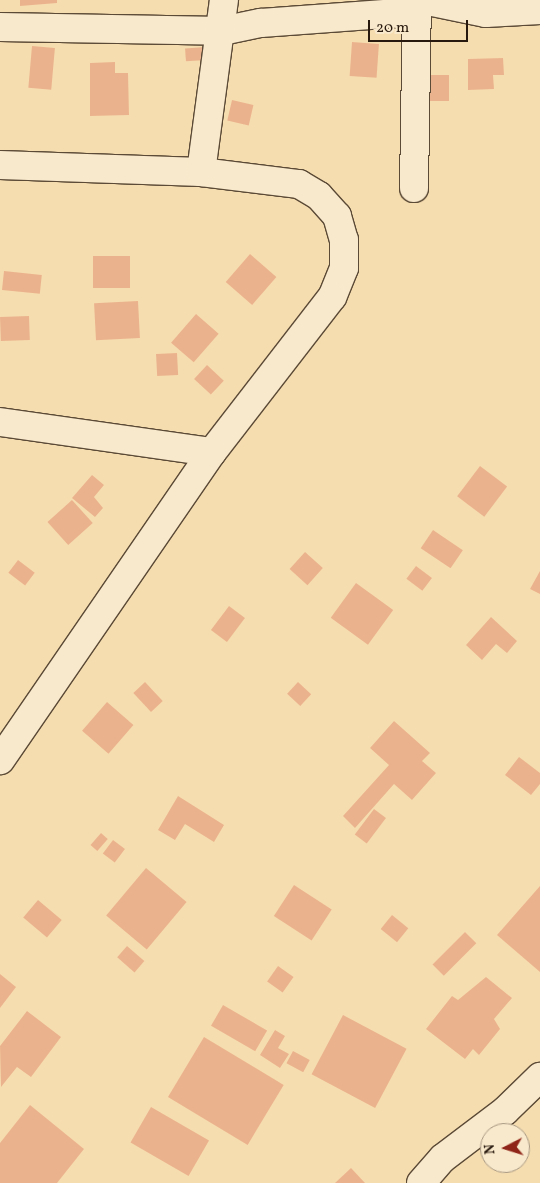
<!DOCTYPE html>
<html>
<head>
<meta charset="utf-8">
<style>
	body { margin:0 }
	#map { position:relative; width:540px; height:1183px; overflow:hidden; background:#f6ddb0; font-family:Vollkorn,serif }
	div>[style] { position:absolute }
	.building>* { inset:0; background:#ebb38d; transform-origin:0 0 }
	.roads { filter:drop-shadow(1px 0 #5b4a36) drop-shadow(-1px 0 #5b4a36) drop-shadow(0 1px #5b4a36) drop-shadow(0 -1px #5b4a36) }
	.minor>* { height:28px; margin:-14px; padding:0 14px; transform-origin:14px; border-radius:14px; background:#f9e9cc }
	span { translate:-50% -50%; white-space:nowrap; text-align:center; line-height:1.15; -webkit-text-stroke:4px #f9e9cc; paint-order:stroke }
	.north { position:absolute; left:480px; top:1123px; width:50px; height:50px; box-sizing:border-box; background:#f9e9cc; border:1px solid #a59680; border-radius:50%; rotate:265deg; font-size:14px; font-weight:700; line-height:20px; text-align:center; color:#27190e }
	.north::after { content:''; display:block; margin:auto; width:18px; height:22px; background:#8f2418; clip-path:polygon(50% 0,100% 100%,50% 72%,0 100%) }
	.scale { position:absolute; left:368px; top:20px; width:100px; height:22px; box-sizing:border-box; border:2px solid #27190e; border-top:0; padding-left:6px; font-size:15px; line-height:18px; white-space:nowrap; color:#27190e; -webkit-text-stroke:4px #f9e9cc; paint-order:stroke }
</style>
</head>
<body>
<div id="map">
	<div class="building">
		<i style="clip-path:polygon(20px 0,57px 0,57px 3px,20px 6px)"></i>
		<i style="left:352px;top:42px;width:27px;height:34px;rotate:4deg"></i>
		<i style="left:32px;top:46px;width:23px;height:42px;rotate:5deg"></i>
		<i style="left:205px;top:47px;width:13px;height:20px;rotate:86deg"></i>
		<i style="clip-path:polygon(503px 58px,504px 75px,493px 75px,494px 89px,468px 90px,468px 59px)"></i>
		<i style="clip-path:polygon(115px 62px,115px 73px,128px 73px,129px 115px,90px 116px,90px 63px)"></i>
		<i style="left:427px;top:75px;width:22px;height:26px"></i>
		<i style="left:232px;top:100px;width:22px;height:21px;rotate:13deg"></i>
		<i style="left:250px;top:254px;width:35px;height:37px;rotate:41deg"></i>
		<i style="left:93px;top:256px;width:37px;height:32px"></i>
		<i style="left:4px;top:271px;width:38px;height:19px;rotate:6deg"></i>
		<i style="left:138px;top:301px;width:37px;height:44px;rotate:87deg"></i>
		<i style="left:196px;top:314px;width:30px;height:38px;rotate:41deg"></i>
		<i style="left:29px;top:316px;width:24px;height:29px;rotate:88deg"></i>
		<i style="left:177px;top:353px;width:22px;height:21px;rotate:87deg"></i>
		<i style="left:207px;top:365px;width:23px;height:19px;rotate:43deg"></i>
		<i style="left:480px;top:466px;width:34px;height:38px;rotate:37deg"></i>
		<i style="clip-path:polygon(92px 475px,104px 485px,94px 497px,103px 508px,95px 517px,72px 498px)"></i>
		<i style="left:72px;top:500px;width:31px;height:33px;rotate:48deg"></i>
		<i style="left:433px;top:530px;width:36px;height:22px;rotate:34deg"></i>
		<i style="left:305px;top:552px;width:24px;height:23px;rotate:42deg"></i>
		<i style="left:18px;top:560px;width:21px;height:16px;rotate:37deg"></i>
		<i style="left:416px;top:566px;width:20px;height:16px;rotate:37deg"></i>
		<i style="clip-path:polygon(540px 571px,540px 594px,530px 589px)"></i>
		<i style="left:356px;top:583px;width:46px;height:43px;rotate:36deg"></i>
		<i style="left:229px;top:606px;width:20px;height:30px;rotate:37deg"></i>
		<i style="clip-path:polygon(491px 617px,517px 641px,507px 653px,496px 644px,482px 660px,466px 645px)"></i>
		<i style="left:145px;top:682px;width:26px;height:16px;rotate:47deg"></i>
		<i style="left:298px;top:682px;width:18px;height:16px;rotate:43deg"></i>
		<i style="left:107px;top:702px;width:35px;height:38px;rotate:41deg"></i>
		<i style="clip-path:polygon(394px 721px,430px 753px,422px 761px,436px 773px,412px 800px,394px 784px,355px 828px,343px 816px,389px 765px,370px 748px)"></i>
		<i style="clip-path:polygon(519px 757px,540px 773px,540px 784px,531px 795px,505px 775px)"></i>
		<i style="clip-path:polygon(178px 796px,224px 825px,214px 842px,185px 824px,175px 840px,158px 830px)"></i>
		<i style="left:374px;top:809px;width:15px;height:32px;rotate:37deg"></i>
		<i style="left:101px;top:833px;width:9px;height:16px;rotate:41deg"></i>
		<i style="left:113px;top:840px;width:15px;height:17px;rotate:37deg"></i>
		<i style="left:146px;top:868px;width:53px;height:62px;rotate:40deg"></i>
		<i style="left:294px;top:885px;width:45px;height:37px;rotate:33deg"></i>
		<i style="clip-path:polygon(540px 886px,540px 972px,497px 935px)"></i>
		<i style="left:38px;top:900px;width:31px;height:23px;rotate:40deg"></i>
		<i style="left:392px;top:915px;width:21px;height:18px;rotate:39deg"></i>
		<i style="left:465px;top:932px;width:16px;height:46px;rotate:45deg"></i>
		<i style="left:127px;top:946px;width:23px;height:15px;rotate:41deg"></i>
		<i style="left:278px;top:966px;width:19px;height:19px;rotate:35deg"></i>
		<i style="clip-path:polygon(0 974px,16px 987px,0 1008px)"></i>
		<i style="clip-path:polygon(486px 977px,512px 998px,494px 1019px,500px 1029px,479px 1055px,473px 1049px,465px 1059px,426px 1029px,452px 996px,458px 1000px)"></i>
		<i style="left:223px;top:1005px;width:51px;height:24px;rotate:30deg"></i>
		<i style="clip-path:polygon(27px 1011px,61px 1037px,31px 1077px,17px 1067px,1px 1087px,0 1046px)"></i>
		<i style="left:343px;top:1015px;width:72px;height:67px;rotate:28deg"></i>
		<i style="clip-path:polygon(275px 1030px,285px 1036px,278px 1048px,289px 1054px,280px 1068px,260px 1055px)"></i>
		<i style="left:204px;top:1037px;width:93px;height:70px;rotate:31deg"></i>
		<i style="left:293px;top:1051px;width:19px;height:14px;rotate:28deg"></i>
		<i style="clip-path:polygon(30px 1105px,84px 1149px,57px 1183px,0 1183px,0 1143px)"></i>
		<i style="left:151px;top:1107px;width:67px;height:41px;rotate:30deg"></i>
		<i style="clip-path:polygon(351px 1168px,365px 1183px,335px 1183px)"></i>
	</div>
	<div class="roads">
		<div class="minor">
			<i style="left:423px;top:0;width:64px;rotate:11.7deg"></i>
			<i style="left:486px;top:13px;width:54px;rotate:-3.2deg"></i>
			<i style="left:0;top:27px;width:222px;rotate:1deg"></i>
			<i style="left:222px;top:31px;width:40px;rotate:-12deg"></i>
			<i style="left:261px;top:23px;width:137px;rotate:-4.2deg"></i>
			<i style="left:398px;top:13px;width:21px;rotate:-37deg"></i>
			<i style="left:0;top:165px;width:201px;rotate:2deg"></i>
			<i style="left:201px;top:172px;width:99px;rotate:7deg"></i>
			<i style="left:299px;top:184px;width:23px;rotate:31deg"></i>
			<i style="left:319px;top:196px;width:27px;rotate:48deg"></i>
			<i style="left:337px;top:216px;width:25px;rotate:74deg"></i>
			<i style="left:344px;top:240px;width:28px;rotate:90deg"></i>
			<i style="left:344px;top:268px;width:31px;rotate:112deg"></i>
			<i style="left:332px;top:297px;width:196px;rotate:127.7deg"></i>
			<i style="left:212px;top:452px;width:374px;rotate:124.5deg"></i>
			<i style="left:201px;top:172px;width:174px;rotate:-82.4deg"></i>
			<i style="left:414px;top:188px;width:188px;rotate:-89.1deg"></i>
			<i style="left:0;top:422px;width:214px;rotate:8.1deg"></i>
			<i style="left:421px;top:1183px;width:33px;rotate:-49deg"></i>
			<i style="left:443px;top:1158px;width:78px;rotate:-37.2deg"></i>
			<i style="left:505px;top:1111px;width:49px;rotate:-44.2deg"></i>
		</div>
	</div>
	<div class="north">N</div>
	<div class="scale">20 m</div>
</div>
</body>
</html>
